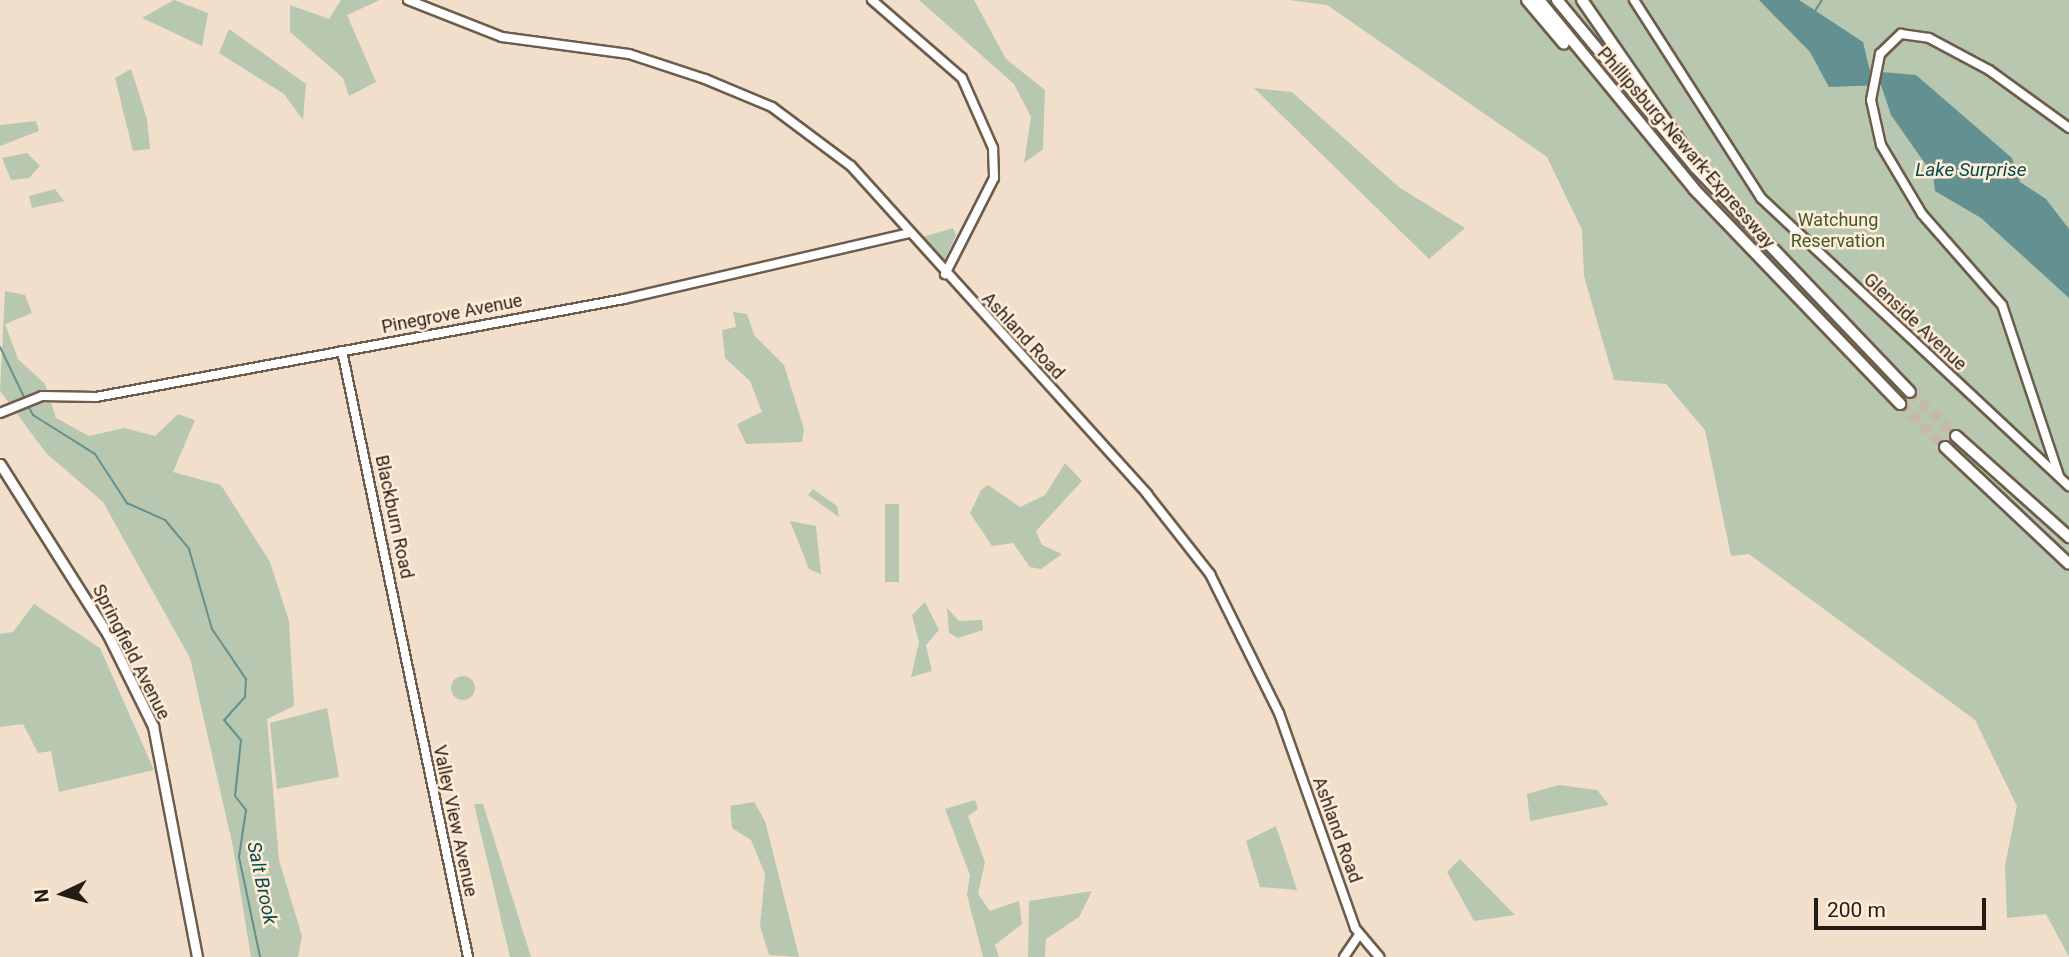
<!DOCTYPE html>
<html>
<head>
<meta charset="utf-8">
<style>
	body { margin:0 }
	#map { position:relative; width:2069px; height:957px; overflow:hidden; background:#f1dfcc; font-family:Roboto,sans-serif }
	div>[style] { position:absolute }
	.green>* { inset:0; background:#b8c7af; transform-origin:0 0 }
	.round { border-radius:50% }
	.water>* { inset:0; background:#639090 }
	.stream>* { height:2px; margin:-1px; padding:0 1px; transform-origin:1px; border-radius:1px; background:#639090 }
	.highway-tunnel>* { height:10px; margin-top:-5px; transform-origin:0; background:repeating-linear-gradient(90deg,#c8b8a8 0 10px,transparent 0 15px) }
	.roads { filter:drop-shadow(2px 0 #6d5d4c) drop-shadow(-2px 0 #6d5d4c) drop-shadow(0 2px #6d5d4c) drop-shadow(0 -2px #6d5d4c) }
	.secondary>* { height:8px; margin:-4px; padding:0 4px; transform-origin:4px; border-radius:4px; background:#fff }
	.primary>* { height:9px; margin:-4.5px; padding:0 4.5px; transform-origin:4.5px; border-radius:4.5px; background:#fff }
	.highway>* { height:10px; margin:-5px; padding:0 5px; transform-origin:5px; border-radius:5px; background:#fff }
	span { translate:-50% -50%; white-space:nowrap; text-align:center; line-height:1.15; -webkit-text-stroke:5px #ffecd9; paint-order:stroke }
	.street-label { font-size:18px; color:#231d16 }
	.park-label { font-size:18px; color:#3e5a2c }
	.water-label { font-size:19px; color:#024c4c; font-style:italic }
	.north { position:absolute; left:28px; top:859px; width:70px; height:70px; -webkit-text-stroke:5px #ffecd9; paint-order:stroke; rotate:265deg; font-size:19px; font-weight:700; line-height:28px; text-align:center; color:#231d16 }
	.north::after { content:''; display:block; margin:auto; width:24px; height:32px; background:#231d16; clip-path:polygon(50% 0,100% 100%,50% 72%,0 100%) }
	.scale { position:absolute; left:1814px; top:898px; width:172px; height:32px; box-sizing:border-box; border:4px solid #231d16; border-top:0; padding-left:9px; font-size:21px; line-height:24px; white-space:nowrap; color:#231d16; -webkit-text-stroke:5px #ffecd9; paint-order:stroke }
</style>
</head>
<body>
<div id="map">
	<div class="green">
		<i style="clip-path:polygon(174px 0,208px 13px,202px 46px,142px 18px)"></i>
		<i style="clip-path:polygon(341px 0,380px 0,347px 15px,376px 82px,349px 96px,343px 78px,290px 32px,290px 5px,329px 19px)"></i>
		<i style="clip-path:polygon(919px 0,974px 0,1006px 59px,1045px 90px,1043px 149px,1024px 163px,1031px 117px,1014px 84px)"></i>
		<i style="clip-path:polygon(1289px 0,2069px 0,2069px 957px,2046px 914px,2007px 918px,2005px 866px,2017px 806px,1975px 720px,1749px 554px,1731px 556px,1705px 430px,1666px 384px,1614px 380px,1584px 276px,1582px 230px,1547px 157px,1327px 5px)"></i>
		<i style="clip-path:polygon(229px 29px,306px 84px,303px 120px,284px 94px,219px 53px)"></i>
		<i style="clip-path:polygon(131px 69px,147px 119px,150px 149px,133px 151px,115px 78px)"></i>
		<i style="clip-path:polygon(1254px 88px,1292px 92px,1400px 188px,1465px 228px,1429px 259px)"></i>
		<i style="clip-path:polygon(36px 121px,39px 131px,0 146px,0 125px)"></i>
		<i style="clip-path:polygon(27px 153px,40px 166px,29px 178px,11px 180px,2px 158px)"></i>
		<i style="clip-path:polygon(55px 189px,64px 201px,32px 208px,29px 196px)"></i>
		<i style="clip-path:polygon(953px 228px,956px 235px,944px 262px,923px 237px)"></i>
		<i style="clip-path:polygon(5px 291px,25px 295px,32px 313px,5px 324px,18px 359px,45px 384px,56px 418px,89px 436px,124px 428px,155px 436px,178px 414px,195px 420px,173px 472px,221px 485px,270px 562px,289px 621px,294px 706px,267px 719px,279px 860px,302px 936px,298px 957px,251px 957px,233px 847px,190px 658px,103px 502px,46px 453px,0 391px)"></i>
		<i style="clip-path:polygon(733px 312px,747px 314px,754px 335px,784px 365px,804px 429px,802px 442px,746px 444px,737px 424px,762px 412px,750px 381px,725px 358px,722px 330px,736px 327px)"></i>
		<i style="clip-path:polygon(1065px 463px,1082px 481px,1036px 531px,1042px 545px,1062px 554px,1041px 569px,1030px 567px,1013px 543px,992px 546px,970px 513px,981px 490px,988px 485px,1020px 507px,1045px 495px)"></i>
		<i style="clip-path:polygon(813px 489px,837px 506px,839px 517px,808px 495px)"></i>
		<i style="left:885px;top:504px;width:14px;height:78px"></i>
		<i style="clip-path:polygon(790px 521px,816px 526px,821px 574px,809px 569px)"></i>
		<i style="clip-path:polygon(925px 602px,939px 630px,926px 645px,932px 671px,911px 677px,919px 642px,912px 615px)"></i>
		<i style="clip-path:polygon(34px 604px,100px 648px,154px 770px,59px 792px,51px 751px,38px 753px,23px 724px,0 727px,0 634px,13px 632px)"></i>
		<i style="clip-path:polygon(947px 608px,959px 621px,982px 620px,983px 630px,958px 638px,949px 633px)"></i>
		<i class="round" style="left:451px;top:676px;width:24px;height:24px"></i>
		<i style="clip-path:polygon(327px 708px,339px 777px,277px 789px,270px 723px)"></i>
		<i style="clip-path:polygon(1559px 785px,1597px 790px,1609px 805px,1530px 821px,1527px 794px)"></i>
		<i style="clip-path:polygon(975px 800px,978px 809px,968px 816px,985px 862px,978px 894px,990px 911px,1019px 901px,1022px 924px,995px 945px,999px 957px,983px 957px,967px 895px,970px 875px,945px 809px)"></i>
		<i style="clip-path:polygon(754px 802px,765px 821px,799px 957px,769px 955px,760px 926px,765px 874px,751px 840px,732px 828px,730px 806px)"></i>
		<i style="clip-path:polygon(474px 804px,483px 804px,531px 957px,510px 957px)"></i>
		<i style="clip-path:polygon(1276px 826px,1297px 890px,1260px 887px,1246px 841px)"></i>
		<i style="clip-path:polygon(1460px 859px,1515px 915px,1474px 921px,1447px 872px)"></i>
		<i style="clip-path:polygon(1092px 891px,1079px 917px,1046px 939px,1045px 957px,1028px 957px,1029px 901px)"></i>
	</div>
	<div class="water">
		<i style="clip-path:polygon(1759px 0,1799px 0,1863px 42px,1870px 71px,1916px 75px,2012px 158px,2020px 182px,2046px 199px,2069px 229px,2069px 298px,1981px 218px,1935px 191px,1933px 175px,1891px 115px,1881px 85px,1829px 87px,1810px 52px)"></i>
	</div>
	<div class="stream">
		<i style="left:1815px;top:11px;width:13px;rotate:-58deg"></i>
		<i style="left:0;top:347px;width:58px;rotate:64.3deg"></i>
		<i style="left:27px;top:404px;width:13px;rotate:61deg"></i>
		<i style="left:33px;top:415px;width:73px;rotate:32.2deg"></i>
		<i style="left:95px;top:454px;width:59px;rotate:56.9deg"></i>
		<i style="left:127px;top:503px;width:42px;rotate:24.1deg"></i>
		<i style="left:165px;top:520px;width:38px;rotate:50deg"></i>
		<i style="left:189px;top:549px;width:83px;rotate:74deg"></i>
		<i style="left:212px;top:629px;width:60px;rotate:55.8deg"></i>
		<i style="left:246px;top:679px;width:18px;rotate:93deg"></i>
		<i style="left:245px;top:697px;width:31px;rotate:132deg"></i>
		<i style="left:224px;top:720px;width:26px;rotate:50deg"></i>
		<i style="left:241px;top:740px;width:56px;rotate:96.1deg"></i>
		<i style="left:235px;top:796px;width:18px;rotate:52deg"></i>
		<i style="left:246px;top:810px;width:48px;rotate:98.5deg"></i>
		<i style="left:239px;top:857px;width:102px;rotate:78.1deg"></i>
	</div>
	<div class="highway-tunnel">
		<i style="left:1910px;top:392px;width:64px;rotate:43.7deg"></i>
		<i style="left:1900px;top:404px;width:62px;rotate:43.7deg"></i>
	</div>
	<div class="roads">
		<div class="secondary">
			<i style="left:408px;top:0;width:101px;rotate:21.5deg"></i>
			<i style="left:502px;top:37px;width:128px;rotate:7.6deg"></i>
			<i style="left:629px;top:54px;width:80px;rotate:18.2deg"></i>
			<i style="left:705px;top:79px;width:73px;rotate:22.7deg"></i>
			<i style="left:772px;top:107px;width:99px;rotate:36.8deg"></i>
			<i style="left:851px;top:166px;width:442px;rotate:47.9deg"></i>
			<i style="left:1147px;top:494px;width:102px;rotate:51.8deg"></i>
			<i style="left:1210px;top:574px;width:155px;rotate:63.6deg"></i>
			<i style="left:1279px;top:713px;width:228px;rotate:70.5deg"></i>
			<i style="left:1355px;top:928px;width:38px;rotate:50deg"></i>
			<i style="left:872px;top:0;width:119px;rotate:40.9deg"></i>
			<i style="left:962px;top:78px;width:77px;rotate:66.1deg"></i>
			<i style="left:993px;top:148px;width:30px;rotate:88deg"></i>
			<i style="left:994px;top:178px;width:108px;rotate:117deg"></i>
			<i style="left:1634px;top:0;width:235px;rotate:57.3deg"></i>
			<i style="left:1761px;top:198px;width:422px;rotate:43.1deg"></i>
			<i style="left:342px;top:351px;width:619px;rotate:78.25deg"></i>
			<i style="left:0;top:413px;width:45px;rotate:-22deg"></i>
			<i style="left:42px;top:396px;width:54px;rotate:1.1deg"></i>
			<i style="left:96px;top:397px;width:537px;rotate:-10.51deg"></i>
			<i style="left:624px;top:299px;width:294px;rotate:-13deg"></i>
			<i style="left:2059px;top:476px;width:180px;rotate:-108.4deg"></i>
			<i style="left:2002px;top:305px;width:121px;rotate:-131.3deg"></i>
			<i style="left:1922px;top:214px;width:80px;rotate:-120.7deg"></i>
			<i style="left:1881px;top:145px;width:46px;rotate:-102.5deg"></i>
			<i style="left:1871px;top:100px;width:47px;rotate:-78.9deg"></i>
			<i style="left:1880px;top:54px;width:29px;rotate:-44deg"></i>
			<i style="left:1901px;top:34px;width:28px;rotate:8deg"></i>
			<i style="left:1929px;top:38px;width:68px;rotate:28.1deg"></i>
			<i style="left:1989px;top:70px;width:99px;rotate:35.9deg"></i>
			<i style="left:1344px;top:957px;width:27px;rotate:-56deg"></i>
		</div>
		<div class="primary">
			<i style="left:0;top:464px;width:202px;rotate:57.7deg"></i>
			<i style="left:108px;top:635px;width:102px;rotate:63.7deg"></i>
			<i style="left:153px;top:726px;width:235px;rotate:79.2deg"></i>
		</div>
		<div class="highway">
			<i style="left:1527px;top:0;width:57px;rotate:49.9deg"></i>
			<i style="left:1539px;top:0;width:244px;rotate:50.6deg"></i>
			<i style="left:1694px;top:189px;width:298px;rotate:46.2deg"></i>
			<i style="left:1557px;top:0;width:217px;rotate:50.4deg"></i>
			<i style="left:1695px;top:167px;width:311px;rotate:46.3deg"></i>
			<i style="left:1582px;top:0;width:190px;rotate:55.3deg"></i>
			<i style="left:1956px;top:436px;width:152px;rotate:41.8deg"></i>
			<i style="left:1945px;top:447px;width:170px;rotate:43.3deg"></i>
		</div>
	</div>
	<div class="street-label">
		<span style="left:1686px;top:148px;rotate:49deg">Phillipsburg-Newark Expressway</span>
		<span style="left:452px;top:314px;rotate:-11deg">Pinegrove Avenue</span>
		<span style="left:1915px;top:322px;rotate:43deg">Glenside Avenue</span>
		<span style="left:1023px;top:336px;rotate:47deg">Ashland Road</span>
		<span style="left:394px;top:517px;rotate:78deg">Blackburn Road</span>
		<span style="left:131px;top:652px;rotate:63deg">Springfield Avenue</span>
		<span style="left:455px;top:821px;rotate:78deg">Valley View Avenue</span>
		<span style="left:1337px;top:830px;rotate:70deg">Ashland Road</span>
	</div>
	<div class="park-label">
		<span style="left:1838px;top:231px">Watchung<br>Reservation</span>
	</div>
	<div class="water-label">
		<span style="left:1971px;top:170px">Lake Surprise</span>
		<span style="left:262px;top:883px;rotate:78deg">Salt Brook</span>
	</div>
	<div class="north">N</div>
	<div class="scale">200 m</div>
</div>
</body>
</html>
